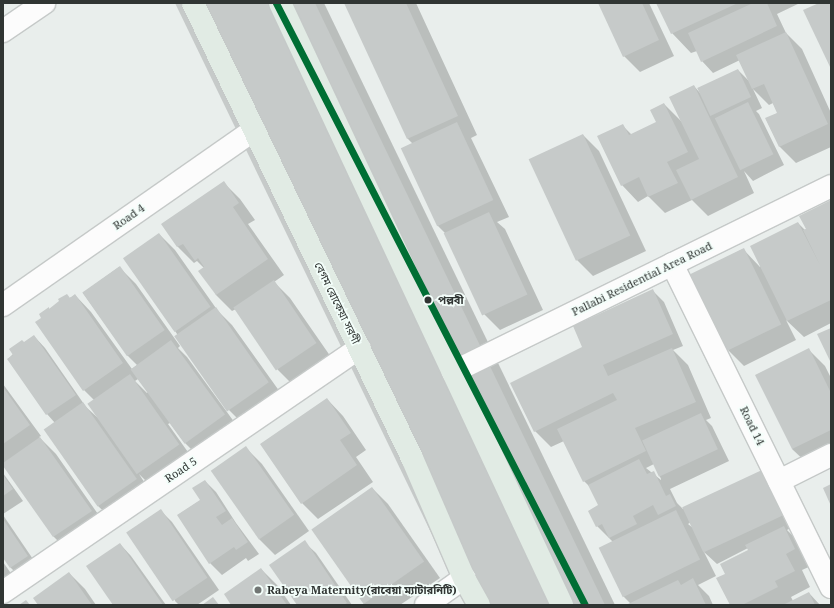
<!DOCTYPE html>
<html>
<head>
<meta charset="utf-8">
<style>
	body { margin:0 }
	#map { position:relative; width:834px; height:608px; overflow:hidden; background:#e9eeec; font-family:"Noto Serif","Noto Sans Bengali",serif }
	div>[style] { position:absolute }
	.shadow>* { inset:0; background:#0003 }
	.building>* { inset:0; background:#c6cac9; transform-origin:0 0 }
	.roads { filter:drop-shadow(1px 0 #c5c9c8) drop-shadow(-1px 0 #c5c9c8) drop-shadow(0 1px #c5c9c8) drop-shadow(0 -1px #c5c9c8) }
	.minor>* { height:22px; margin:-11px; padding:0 11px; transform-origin:11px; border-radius:11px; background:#fcfcfc }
	.major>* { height:22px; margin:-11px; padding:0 11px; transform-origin:11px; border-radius:11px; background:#e1ebe4 }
	.metro-1>* { height:7px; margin:-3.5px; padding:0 3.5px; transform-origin:3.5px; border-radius:3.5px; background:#006e34 }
	.dots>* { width:11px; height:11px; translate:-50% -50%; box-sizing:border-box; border:2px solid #f3fefa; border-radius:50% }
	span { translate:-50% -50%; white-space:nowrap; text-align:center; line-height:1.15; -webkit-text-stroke:3.5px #f3fefa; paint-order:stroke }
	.street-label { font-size:11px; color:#303533 }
	.stop-label { font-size:11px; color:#303533; font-weight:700 }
	.left { translate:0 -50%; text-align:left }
	.poi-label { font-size:11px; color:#303533; font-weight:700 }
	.frame { position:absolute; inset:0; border:4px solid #303533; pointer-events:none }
</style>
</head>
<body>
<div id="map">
	<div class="shadow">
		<i style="clip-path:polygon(176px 3px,324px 3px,615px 605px,467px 605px)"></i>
		<i style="clip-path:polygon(345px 3px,416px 3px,477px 135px,471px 138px,509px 217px,497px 222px,505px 229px,543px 310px,500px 330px,484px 314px,445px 233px,438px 226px,403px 149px,413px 144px,408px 139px)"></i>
		<i style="clip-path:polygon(599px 3px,649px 3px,674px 56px,640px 72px,624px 56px)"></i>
		<i style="clip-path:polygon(658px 3px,800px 3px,777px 14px,786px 33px,802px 49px,831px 113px,831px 147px,796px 163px,780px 147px,766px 119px,778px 113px,773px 103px,769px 105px,753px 89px,762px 108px,756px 111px,759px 114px,784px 165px,753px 181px,744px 171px,754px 193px,708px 216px,692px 200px,665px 213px,648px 196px,638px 202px,622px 185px,622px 125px,632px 135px,657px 123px,664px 104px,681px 121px,694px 86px,700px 93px,738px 70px,749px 81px,740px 60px,713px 73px,702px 61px,697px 51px,691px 53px,672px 33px)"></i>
		<i style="clip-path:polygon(583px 135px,599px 151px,646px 251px,593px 276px,577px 260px)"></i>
		<i style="clip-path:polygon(224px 183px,240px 199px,255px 220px,248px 224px,284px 275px,274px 282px,290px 298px,333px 360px,294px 386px,278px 370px,236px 309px,232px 311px,216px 295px,204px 268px,197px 261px,194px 263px,178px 247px,163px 225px)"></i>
		<i style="clip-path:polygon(831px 201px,831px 323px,804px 337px,786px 320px,796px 340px,744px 366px,728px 350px,692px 275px,743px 249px,760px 267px,798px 223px,805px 230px,807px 229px)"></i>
		<i style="clip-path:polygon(159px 234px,175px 250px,218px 311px,232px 325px,285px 399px,245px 426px,229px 410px,175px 331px)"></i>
		<i style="clip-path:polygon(evenodd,119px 267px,136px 284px,180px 346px,178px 348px,187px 357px,240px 430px,200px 458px,184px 442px,170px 423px,168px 424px,195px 462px,155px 490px,139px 474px,153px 496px,115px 522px,98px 506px,55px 423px,47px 414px,8px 359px,24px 343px,34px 336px,45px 348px,86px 407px,98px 418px,94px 400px,84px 390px,40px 314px,75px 295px,91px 312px,132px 369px,137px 365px,128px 356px,83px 293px,119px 267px,138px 379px,148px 392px,147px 393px,135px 381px,138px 379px)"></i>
		<i style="clip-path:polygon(evenodd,653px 291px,664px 302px,683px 346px,673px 350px,688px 365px,711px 418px,706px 420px,712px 426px,729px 461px,670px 489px,677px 503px,683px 509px,762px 471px,794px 526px,787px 530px,800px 543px,811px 566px,802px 570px,810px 587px,791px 597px,793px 601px,809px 593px,820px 605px,731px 605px,726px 574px,749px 551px,748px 548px,717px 564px,704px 552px,716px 576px,698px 585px,709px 596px,713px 605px,628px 605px,631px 604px,624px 597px,613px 542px,597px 526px,600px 506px,591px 488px,584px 481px,564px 441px,551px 447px,535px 431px,583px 347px,653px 291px,654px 464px,661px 479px,661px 480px,646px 468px,654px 464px,653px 291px,691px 522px,693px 528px,688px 524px,691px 522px)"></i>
		<i style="clip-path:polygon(809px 350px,825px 366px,831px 378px,831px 454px,809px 465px,792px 449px)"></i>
		<i style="clip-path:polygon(3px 384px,41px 436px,39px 437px,56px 454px,107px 527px,70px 553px,54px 537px,3px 464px)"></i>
		<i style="clip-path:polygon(327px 399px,343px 416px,366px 450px,356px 457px,373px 482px,318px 519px,302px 503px)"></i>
		<i style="clip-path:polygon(246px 448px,262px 464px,309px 531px,275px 555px,259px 539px)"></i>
		<i style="clip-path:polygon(3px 473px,23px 501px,3px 514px)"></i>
		<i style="clip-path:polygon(205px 481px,216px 492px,236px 523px,259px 554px,248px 561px,246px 558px,222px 575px,210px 563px,178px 515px,201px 500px)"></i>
		<i style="clip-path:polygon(372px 488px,388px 504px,440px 578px,400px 605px,365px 605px,363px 603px)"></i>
		<i style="clip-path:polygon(160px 510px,172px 522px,219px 590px,197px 605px,179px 605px,175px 601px)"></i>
		<i style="clip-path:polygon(3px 515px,39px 568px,22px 579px,11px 568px,3px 556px)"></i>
		<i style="clip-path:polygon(304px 542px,316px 553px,352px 605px,298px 605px)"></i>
		<i style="clip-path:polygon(120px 544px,131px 556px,166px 605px,114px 605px)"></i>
		<i style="clip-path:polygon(3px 562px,22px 589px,3px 602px)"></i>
		<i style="clip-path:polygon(261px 569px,277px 585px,291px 605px,232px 605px)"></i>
		<i style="clip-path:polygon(69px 573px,85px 589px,96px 605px,39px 605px)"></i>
	</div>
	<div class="building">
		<i style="clip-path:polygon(175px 3px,315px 3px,605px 605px,466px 605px)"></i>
		<i style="clip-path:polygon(344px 3px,406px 3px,458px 116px,407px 139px)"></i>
		<i style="clip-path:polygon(598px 3px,642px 3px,659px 40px,623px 57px)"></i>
		<i style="clip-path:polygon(656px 3px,738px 3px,671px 34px)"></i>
		<i style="clip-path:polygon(753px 3px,767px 3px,777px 26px,701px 62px,688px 33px)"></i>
		<i style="clip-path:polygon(819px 3px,831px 3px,831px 69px,803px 10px)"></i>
		<i style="clip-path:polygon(786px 32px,828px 124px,779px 147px,765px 118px,777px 113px,764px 84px,752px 89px,736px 55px)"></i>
		<i style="left:738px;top:69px;width:31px;height:45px;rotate:65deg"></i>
		<i style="clip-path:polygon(694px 85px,738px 177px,691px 200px,676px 170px,699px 159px,669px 97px)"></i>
		<i style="left:748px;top:102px;width:58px;height:37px;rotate:64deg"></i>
		<i style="clip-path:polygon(664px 103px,688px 152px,667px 162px,678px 183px,648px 197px,639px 177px,621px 186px,597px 136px,623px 124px,629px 135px,656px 122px,650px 110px)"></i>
		<i style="left:457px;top:122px;width:86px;height:62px;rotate:65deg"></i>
		<i style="left:583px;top:134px;width:112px;height:60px;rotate:65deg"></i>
		<i style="clip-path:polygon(224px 181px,239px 203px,233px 207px,268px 259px,216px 295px,198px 271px,204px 267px,198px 258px,195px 261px,183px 244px,177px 247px,161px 224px)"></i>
		<i style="clip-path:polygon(831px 200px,831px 300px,787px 321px,750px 246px,798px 222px,820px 265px,803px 230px,806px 229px,799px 216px)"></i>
		<i style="left:489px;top:212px;width:91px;height:50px;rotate:65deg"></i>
		<i style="left:159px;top:233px;width:90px;height:44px;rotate:55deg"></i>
		<i style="left:744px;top:248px;width:85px;height:60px;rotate:64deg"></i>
		<i style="left:120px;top:266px;width:78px;height:46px;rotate:55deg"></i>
		<i style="left:274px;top:280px;width:76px;height:49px;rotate:56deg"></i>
		<i style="clip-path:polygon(653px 289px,673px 334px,603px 365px,608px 376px,672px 348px,696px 402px,635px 428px,646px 451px,583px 482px,557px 429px,617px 400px,613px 393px,534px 432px,510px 383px,582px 347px,573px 326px)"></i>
		<i style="clip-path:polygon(67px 294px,70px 298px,75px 294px,123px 363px,83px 391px,35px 322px,41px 318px,39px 314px,49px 307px,49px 309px,59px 301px,58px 299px)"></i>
		<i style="left:216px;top:307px;width:92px;height:51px;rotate:55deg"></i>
		<i style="clip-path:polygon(831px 328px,831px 363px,817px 334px)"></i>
		<i style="clip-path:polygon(34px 335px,76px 395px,46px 415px,7px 359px,13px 355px,9px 349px,22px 340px,24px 342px)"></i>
		<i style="left:171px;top:340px;width:92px;height:50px;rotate:54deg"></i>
		<i style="clip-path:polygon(809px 348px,831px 393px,831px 430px,792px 449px,755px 375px)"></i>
		<i style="left:130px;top:374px;width:86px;height:52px;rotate:55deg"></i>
		<i style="clip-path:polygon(3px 387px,30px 425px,3px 444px)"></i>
		<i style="clip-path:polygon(327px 398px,351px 433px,340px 440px,357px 465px,301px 504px,260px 444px)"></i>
		<i style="left:83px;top:402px;width:94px;height:48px;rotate:55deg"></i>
		<i style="left:701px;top:413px;width:40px;height:65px;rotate:65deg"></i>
		<i style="clip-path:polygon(40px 437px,92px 511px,53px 537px,3px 466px,3px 463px)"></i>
		<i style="left:246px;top:446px;width:84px;height:43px;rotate:55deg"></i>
		<i style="clip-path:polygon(639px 459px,647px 474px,654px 471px,666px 496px,670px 494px,676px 506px,658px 515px,653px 505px,633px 516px,637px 524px,609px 538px,602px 524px,596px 527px,588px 511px,598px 505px,588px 485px)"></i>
		<i style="left:762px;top:470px;width:50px;height:88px;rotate:65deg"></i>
		<i style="clip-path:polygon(3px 475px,13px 489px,3px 496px)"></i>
		<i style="clip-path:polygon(205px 480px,226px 511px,216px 517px,222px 525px,232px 518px,248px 542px,236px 550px,234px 547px,209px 564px,177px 515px,200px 500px,192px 488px)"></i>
		<i style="clip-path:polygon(831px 484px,831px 506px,823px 488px)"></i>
		<i style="left:372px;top:487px;width:91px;height:74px;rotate:55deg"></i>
		<i style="left:161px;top:509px;width:83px;height:42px;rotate:56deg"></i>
		<i style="left:676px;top:510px;width:55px;height:86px;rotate:64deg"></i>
		<i style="clip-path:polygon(3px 519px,28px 556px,10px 568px,3px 558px)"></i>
		<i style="clip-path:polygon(784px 526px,795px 549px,786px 554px,795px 571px,775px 581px,778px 587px,742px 605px,730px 605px,716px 578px,725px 574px,720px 564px,748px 550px,745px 545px)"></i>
		<i style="clip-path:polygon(305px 540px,347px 603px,344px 605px,297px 605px,269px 565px)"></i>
		<i style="clip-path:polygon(120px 543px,163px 605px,113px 605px,86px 566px)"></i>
		<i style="clip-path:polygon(261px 568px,287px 605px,231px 605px,224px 594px)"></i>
		<i style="clip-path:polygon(69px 572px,92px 605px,38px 605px,33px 598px)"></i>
		<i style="clip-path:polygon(693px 578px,706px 605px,626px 605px,678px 580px,681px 585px)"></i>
		<i style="clip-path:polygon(809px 592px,815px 605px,783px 605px)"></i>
		<i style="clip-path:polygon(213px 597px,219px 605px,202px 605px)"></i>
		<i style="clip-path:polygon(26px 600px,30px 605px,19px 605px)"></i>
	</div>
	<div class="roads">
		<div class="minor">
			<i style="left:3px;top:31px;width:50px;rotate:-34.3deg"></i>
			<i style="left:672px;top:264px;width:360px;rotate:63.8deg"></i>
			<i style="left:3px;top:305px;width:306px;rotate:-34.9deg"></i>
			<i style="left:453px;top:372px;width:421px;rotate:-26.2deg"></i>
			<i style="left:779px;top:481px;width:58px;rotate:-26.6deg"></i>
			<i style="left:3px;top:592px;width:432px;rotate:-34.4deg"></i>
			<i style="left:426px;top:605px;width:47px;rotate:-35.4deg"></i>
		</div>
		<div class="major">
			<i style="left:193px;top:3px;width:505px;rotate:64.3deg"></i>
			<i style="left:412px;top:458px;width:131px;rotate:66.6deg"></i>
			<i style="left:464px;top:578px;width:31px;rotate:61deg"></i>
			<i style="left:280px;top:3px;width:665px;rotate:64.9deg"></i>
		</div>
	</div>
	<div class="metro-1">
		<i style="left:276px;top:3px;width:677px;rotate:62.83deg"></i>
	</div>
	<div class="dots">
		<i style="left:428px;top:300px;background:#303533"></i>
		<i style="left:258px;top:590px;background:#717674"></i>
	</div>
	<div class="street-label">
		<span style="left:129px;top:217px;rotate:-35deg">Road 4</span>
		<span style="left:642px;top:279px;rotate:-26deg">Pallabi Residential Area Road</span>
		<span style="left:337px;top:303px;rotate:64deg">বেগম রোকেয়া সরণী</span>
		<span style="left:752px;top:426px;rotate:64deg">Road 14</span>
		<span style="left:181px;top:470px;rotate:-34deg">Road 5</span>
	</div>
	<div class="stop-label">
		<span class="left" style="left:438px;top:300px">পল্লবী</span>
	</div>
	<div class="poi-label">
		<span class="left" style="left:267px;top:590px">Rabeya Maternity(রাবেয়া ম্যাটারনিটি)</span>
	</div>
	<div class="frame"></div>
</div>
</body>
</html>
